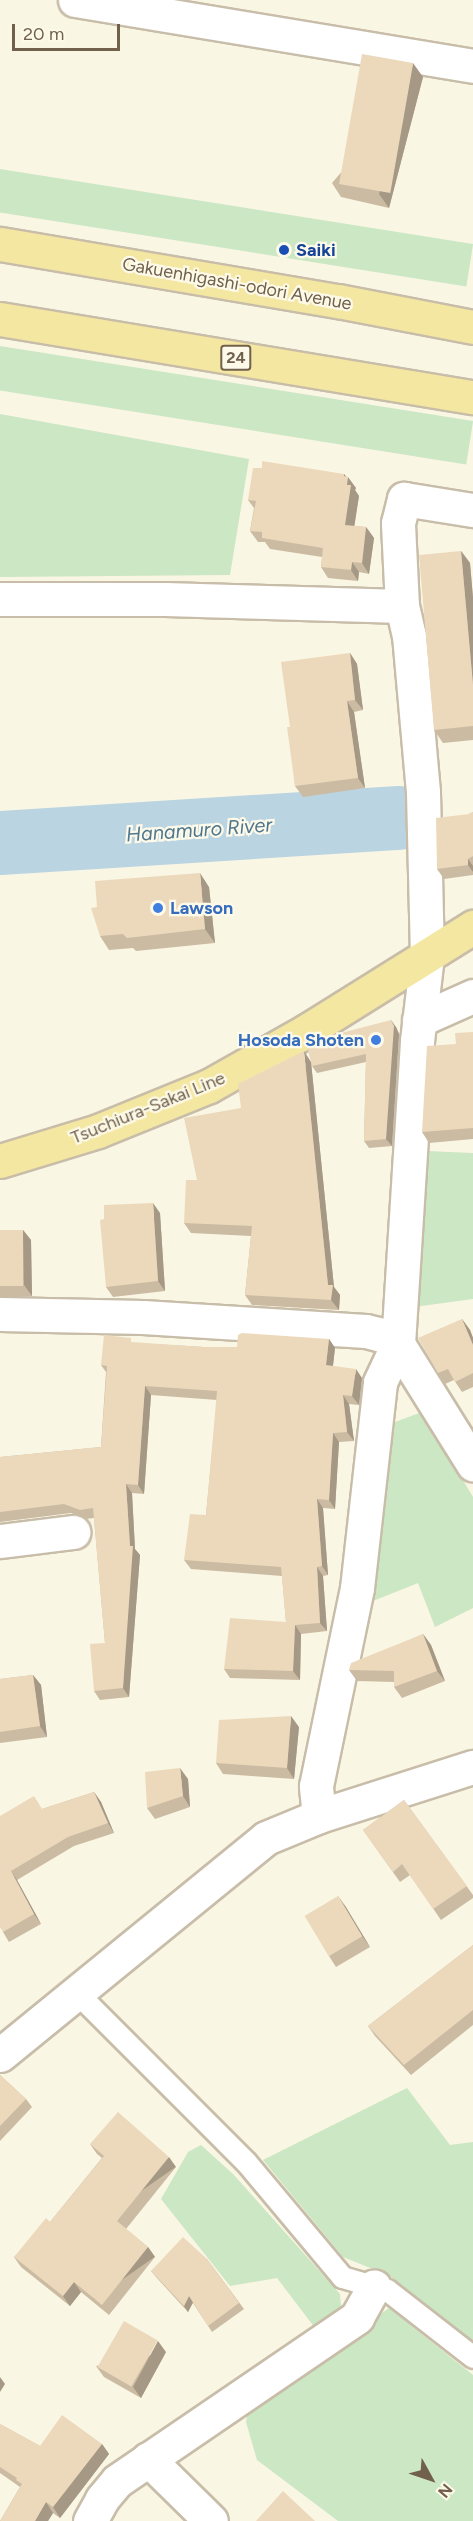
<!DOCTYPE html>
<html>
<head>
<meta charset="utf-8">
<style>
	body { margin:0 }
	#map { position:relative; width:473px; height:2521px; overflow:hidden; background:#faf6e4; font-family:Figtree,sans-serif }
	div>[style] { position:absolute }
	.green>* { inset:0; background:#cbe7c4; transform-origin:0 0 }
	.river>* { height:64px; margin:-32px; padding:0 32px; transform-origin:32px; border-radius:32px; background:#bad4e2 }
	.roads { filter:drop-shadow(2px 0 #c8bda9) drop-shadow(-2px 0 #c8bda9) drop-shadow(0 2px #c8bda9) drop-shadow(0 -2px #c8bda9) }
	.service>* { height:21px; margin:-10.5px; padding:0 10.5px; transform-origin:10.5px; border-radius:10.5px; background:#fff }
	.minor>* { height:33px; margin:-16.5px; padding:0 16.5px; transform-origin:16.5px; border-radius:16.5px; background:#fff }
	.primary>* { height:33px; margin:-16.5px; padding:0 16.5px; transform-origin:16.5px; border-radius:16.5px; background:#f4e7a1 }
	.wall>* { inset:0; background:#cbbba2 }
	.shaded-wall>* { inset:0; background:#a59884; transform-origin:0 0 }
	.building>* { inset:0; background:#ecd9bc; transform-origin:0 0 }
	.dots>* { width:16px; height:16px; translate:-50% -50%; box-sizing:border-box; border:3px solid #fdfaea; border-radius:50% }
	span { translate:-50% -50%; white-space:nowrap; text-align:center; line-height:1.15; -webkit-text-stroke:4.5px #fdfaea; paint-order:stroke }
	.shield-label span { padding:2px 4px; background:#fdfaea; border:2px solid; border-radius:4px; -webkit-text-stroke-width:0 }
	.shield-label { font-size:16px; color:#71614c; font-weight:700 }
	.transit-label { font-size:18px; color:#164399; font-weight:700 }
	.left { translate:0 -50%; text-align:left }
	.street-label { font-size:18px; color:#71614c }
	.shop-label { font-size:18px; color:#366cbe; font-weight:700 }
	.right { translate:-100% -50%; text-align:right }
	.water-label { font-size:20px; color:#4e778f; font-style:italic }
	.north { position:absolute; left:401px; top:2449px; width:60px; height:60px; -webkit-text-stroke:4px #fdfaea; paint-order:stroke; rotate:130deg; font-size:16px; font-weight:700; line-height:24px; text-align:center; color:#71614c }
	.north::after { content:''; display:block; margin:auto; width:21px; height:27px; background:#71614c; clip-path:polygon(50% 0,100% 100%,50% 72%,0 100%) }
	.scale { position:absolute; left:12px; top:24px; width:108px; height:27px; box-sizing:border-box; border:3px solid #71614c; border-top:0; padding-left:8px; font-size:18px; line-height:21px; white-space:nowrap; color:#71614c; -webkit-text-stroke:4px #fdfaea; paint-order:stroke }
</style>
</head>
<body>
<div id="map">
	<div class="green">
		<i style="left:0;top:169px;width:479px;height:43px;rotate:9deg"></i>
		<i style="left:0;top:346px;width:479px;height:44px;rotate:9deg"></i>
		<i style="clip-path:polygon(0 414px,249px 459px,230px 575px,0 577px)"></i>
		<i style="clip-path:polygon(427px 1151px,473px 1153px,473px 1299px,414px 1307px)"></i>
		<i style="clip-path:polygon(422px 1412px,473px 1497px,473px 1608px,435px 1627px,418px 1583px,373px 1601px,384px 1426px)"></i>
		<i style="clip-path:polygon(407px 2088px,450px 2145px,473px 2142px,473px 2341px,390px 2276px,343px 2257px,263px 2160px)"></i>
		<i style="clip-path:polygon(201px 2145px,233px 2174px,340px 2294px,341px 2306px,315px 2328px,277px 2278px,230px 2286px,161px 2199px,188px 2152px)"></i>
		<i style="clip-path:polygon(389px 2308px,473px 2375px,473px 2521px,338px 2521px,257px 2460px,246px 2422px,248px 2408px)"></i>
	</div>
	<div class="river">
		<i style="left:0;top:843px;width:400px;rotate:-3.6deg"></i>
	</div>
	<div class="roads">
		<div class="service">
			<i style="left:76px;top:1992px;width:240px;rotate:45deg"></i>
			<i style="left:246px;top:2162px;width:150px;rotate:50.1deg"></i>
			<i style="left:342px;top:2277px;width:47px;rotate:16.1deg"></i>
			<i style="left:387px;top:2290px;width:109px;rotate:37.9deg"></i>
		</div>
		<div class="minor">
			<i style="left:75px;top:0;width:403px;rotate:9.4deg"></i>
			<i style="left:0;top:599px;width:165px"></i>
			<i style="left:165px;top:599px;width:237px;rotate:1.7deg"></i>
			<i style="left:419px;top:1020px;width:59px;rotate:-24deg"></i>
			<i style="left:0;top:1314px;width:143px;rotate:1.2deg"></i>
			<i style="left:143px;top:1317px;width:223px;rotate:3.6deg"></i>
			<i style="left:366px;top:1331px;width:16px;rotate:14deg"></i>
			<i style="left:382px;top:1335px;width:18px;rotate:29deg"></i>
			<i style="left:398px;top:1344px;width:142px;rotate:58deg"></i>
			<i style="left:0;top:1541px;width:74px;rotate:-7deg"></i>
			<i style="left:319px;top:1816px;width:30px;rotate:-96deg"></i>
			<i style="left:316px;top:1786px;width:202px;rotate:-78.3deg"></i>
			<i style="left:357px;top:1588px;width:207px;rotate:-83.6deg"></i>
			<i style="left:380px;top:1382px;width:42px;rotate:-64.7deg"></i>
			<i style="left:398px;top:1344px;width:304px;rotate:-86.4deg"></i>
			<i style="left:417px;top:1041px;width:86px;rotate:-83.3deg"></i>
			<i style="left:427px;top:956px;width:164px;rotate:-91.4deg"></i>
			<i style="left:423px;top:792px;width:157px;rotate:-95.1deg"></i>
			<i style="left:409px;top:636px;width:31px;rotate:-103deg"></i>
			<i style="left:402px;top:606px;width:83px;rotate:-92.8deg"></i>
			<i style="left:398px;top:523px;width:25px;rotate:-76deg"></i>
			<i style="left:404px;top:499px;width:70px;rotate:9.1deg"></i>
			<i style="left:0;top:2055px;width:343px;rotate:-39.2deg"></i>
			<i style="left:266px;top:1838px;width:57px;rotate:-22.5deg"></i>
			<i style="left:319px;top:1816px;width:162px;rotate:-17.7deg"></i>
			<i style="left:148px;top:2459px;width:88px;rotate:44.5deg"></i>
			<i style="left:90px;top:2521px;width:25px;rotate:-61deg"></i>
			<i style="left:102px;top:2499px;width:23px;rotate:-50deg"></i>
			<i style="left:117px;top:2481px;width:291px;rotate:-34.3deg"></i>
			<i style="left:357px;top:2317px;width:35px;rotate:-61deg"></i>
		</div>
		<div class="primary">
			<i style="left:0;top:244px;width:343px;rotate:9.6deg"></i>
			<i style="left:338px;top:301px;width:137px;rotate:10.9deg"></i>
			<i style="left:0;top:319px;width:479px;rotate:9.4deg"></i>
			<i style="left:0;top:1161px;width:102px;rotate:-17deg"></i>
			<i style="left:98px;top:1131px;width:120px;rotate:-22.1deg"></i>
			<i style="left:209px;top:1086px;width:114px;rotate:-29.5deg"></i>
			<i style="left:308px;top:1030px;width:195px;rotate:-32deg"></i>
		</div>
	</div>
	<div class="wall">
		<i style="clip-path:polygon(423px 77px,389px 208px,341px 197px,332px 183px)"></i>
		<i style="clip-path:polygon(344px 474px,356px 488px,355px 490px,359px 496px,354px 526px,366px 527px,374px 538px,369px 574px,359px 572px,358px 581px,328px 578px,321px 567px,322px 557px,270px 549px,265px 542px,258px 542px,250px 531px,254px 508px,248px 500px)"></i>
		<i style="clip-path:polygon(461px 551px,470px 563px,473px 598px,473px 740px,443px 743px,434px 730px)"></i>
		<i style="clip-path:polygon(350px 653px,357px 664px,363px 710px,354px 712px,365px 788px,303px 797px,295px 786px,290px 727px)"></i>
		<i style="clip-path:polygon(473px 812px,473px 875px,444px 879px,437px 869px,469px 814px)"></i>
		<i style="clip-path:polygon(209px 887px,215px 943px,136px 951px,133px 948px,109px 950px,100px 936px)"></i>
		<i style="clip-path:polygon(396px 1027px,399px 1034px,392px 1146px,369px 1148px,364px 1141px,366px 1062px,317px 1073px,312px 1066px,311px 1062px,334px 1287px,340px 1295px,339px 1310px,252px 1305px,245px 1295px,251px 1236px,191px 1233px,184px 1223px,197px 1180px,241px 1108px,311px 1062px)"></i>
		<i style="clip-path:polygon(473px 1032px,473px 1139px,429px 1143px,422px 1132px,456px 1044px)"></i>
		<i style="clip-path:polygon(160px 1213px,165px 1291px,113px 1297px,106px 1287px)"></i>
		<i style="clip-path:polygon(0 1230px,23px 1230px,31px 1240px,32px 1296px,0 1297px)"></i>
		<i style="clip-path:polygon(462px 1319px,470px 1330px,473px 1338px,473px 1387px,462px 1392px,454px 1380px,445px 1384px,438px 1373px)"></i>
		<i style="clip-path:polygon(329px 1339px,335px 1348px,333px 1366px,362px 1378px,359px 1405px,349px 1404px,354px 1441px,339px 1442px,335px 1509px,323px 1508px,328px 1575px,323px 1576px,327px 1631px,301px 1634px,300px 1680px,230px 1678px,224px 1669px,286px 1622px,282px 1576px,191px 1569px,184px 1560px,206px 1515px,217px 1400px,151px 1395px,144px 1494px,132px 1493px,135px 1549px,140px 1555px,129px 1697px,100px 1700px,94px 1691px,105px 1643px,94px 1518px,86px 1519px,71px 1513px,0 1522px,0 1457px,101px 1447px,106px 1372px,101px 1365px,135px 1343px,204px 1347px,237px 1347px)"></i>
		<i style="clip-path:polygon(423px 1634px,431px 1645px,445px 1681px,402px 1698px,394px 1687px,394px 1682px,357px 1681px,349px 1670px)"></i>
		<i style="clip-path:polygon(33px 1675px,41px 1685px,47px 1737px,0 1743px,0 1679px)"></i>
		<i style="clip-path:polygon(299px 1727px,294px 1779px,223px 1774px,216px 1763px)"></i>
		<i style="clip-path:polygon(188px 1779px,190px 1807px,155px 1819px,147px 1808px)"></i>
		<i style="clip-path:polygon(94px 1792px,101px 1802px,114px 1833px,74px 1846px,17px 1880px,41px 1924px,9px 1942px,3px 1932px,0 1816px,42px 1809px)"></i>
		<i style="clip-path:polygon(404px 1800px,473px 1895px,473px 1898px,441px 1920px,410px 1875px,400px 1882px,363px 1830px)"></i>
		<i style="clip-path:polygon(338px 1896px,370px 1947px,336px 1967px,329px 1956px)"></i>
		<i style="clip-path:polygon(473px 1945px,473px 2025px,411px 2075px,375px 2036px,368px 2026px)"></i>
		<i style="clip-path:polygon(0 2075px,26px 2099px,32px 2107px,0 2141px)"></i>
		<i style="clip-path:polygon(90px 2144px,176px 2167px,126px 2229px,148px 2247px,155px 2257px,109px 2315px,81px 2292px,70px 2306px,21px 2267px,14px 2257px,50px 2222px,102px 2158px,97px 2154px)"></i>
		<i style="clip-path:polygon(207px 2259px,244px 2309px,212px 2332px,193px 2303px,188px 2312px,156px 2277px,151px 2271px)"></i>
		<i style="clip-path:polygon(166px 2352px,141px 2398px,104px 2377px,96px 2366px)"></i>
		<i style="clip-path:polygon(0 2424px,40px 2446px,102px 2444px,109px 2454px,60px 2518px,53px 2513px,48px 2521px,0 2521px,20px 2487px,0 2473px)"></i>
	</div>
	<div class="shaded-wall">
		<i style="clip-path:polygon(413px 63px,423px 77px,389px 208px,379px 194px)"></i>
		<i style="clip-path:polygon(344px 474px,348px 479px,348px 477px,356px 488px,355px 490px,359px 496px,353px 535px,345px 525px,347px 485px,344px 476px)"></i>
		<i style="clip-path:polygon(366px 527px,374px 538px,369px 574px,362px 563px)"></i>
		<i style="clip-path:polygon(461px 551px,470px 563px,473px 598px,473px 685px)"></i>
		<i style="clip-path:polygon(352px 562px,359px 572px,358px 581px,351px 570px)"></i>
		<i style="clip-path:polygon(350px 653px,357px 664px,363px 710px,355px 700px)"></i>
		<i style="clip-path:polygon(347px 701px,354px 712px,365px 788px,358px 778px)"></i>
		<i style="clip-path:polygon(468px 859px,473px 866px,473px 872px,468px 865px)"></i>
		<i style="clip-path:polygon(200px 873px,209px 887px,215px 943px,205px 929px)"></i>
		<i style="clip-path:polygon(391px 1020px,396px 1027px,399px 1034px,392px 1146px,386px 1139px)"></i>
		<i style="clip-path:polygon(304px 1051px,311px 1062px,334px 1287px,340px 1295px,339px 1310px,331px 1300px,328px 1285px)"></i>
		<i style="clip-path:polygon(153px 1203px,160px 1213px,165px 1291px,158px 1281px)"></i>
		<i style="clip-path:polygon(23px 1230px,31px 1240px,32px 1296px,24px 1285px)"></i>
		<i style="clip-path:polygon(462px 1319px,470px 1330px,473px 1338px,473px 1345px)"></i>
		<i style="clip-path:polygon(329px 1339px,335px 1348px,332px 1374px,326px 1365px)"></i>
		<i style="clip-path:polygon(356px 1369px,362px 1378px,359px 1405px,352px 1396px)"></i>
		<i style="clip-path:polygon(145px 1386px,151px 1395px,144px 1494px,138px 1485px)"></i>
		<i style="clip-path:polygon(343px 1395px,349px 1404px,354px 1441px,347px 1432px)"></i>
		<i style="clip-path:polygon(333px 1433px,339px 1442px,335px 1509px,329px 1500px)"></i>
		<i style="clip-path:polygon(126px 1484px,132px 1493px,135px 1549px,140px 1555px,129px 1697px,123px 1688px,130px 1546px)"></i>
		<i style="clip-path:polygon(317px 1499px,323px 1508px,328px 1575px,322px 1566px)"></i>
		<i style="clip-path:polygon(317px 1567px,323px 1576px,327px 1631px,320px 1623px)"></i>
		<i style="clip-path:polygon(295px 1625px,301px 1634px,300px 1680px,293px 1671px)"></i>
		<i style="clip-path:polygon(423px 1634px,431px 1645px,445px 1681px,437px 1671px)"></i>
		<i style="clip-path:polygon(33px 1675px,41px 1685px,47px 1737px,40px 1726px)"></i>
		<i style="clip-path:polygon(291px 1716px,299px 1727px,294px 1779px,287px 1768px)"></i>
		<i style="clip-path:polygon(180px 1768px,188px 1779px,190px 1807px,183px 1796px)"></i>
		<i style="clip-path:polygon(94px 1792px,101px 1802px,114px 1833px,108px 1823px)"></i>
		<i style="clip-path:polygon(11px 1871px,17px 1880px,41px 1924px,34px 1914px)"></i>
		<i style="clip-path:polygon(338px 1896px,346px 1907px,370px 1947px,362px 1936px)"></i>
		<i style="left:169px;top:2157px;width:12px;height:82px;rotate:55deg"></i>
		<i style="left:148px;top:2247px;width:12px;height:74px;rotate:55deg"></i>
		<i style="clip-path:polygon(74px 2282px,81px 2292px,70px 2306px,63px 2296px)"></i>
		<i style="clip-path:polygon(189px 2296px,193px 2302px,188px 2312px,184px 2306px)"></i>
		<i style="clip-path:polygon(158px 2341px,166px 2352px,141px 2398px,133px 2387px)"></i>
		<i style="clip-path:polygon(0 2377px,5px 2384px,0 2392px)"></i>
		<i style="clip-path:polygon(102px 2444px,109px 2454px,60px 2518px,53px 2507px)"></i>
		<i style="clip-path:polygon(46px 2502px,53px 2513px,48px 2521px,35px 2521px)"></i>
	</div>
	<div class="building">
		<i style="left:362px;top:54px;width:52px;height:132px;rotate:10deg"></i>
		<i style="clip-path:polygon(262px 461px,344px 474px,344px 476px,348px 477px,347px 485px,351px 485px,345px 525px,366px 527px,362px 563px,352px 562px,351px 570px,321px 567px,323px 548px,262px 538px,262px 532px,250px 531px,256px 501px,248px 500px,253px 468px,262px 468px)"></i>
		<i style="clip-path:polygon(461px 551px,473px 685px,473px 726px,434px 730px,419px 555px)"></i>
		<i style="clip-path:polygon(350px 653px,355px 700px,347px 701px,358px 778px,295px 786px,287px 727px,290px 727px,281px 662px)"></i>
		<i style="clip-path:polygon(473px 812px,473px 856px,468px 859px,468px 865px,437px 869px,436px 818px,469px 814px)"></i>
		<i style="clip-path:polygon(200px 873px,205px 929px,127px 938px,123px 934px,100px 936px,91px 908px,97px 907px,95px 881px)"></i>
		<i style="clip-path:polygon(391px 1020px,394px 1026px,386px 1139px,364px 1141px,366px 1054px,312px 1066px,306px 1042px)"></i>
		<i style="clip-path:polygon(473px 1032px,473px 1128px,422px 1132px,427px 1046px,456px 1044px,455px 1033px)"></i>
		<i style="clip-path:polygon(304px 1051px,328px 1285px,333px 1285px,331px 1300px,245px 1295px,252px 1226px,184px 1223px,186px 1180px,197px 1180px,184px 1118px,241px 1108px,238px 1084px)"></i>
		<i style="clip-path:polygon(153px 1203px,158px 1281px,106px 1287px,100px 1220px,104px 1219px,104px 1205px)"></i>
		<i style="left:0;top:1230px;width:23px;height:56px"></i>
		<i style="clip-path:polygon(462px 1319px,473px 1345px,473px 1373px,455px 1382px,448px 1369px,438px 1373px,418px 1338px)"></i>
		<i style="clip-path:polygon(242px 1333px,329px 1339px,326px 1365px,356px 1369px,352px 1396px,343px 1395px,347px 1432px,333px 1433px,329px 1500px,317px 1499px,322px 1566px,317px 1567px,320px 1623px,295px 1625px,293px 1671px,224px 1669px,230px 1618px,286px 1622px,281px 1567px,184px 1560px,190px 1514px,206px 1515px,217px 1391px,145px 1386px,138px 1485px,126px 1484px,130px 1546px,133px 1546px,123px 1688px,94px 1691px,90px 1644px,105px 1643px,93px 1508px,80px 1510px,64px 1504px,0 1512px,0 1457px,101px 1447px,107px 1366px,101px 1365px,104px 1335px,131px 1338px,131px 1342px,204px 1347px,237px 1347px,238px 1335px)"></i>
		<i style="clip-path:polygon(423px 1634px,437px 1671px,394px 1687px,394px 1671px,349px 1670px,351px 1663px)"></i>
		<i style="clip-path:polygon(33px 1675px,40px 1726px,0 1732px,0 1679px)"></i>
		<i style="clip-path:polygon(291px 1716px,287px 1768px,216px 1763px,219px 1720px)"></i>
		<i style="clip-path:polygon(180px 1768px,183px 1796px,147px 1808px,145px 1772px)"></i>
		<i style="clip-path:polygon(94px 1792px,108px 1823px,68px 1837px,11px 1871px,34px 1914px,3px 1932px,0 1927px,0 1816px,34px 1796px,42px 1809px)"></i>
		<i style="clip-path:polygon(404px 1800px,467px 1886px,433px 1909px,402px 1864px,393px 1872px,363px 1830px)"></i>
		<i style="left:338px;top:1896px;width:47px;height:39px;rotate:59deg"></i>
		<i style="clip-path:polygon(473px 1945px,473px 2010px,404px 2065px,368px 2026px)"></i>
		<i style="clip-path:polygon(0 2075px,26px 2099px,0 2126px)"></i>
		<i style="clip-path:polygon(118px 2112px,169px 2157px,117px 2221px,148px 2247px,102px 2305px,74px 2282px,63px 2296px,14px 2257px,46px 2218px,50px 2222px,104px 2156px,90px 2144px)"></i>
		<i style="clip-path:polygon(183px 2237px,207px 2259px,239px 2303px,208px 2326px,189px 2296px,184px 2306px,151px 2271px)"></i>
		<i style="left:124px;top:2321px;width:39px;height:53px;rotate:30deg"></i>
		<i style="clip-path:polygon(62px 2415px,102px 2444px,53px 2507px,46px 2502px,35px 2521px,0 2521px,22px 2484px,16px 2480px,17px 2478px,0 2467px,0 2424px,40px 2446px)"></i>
		<i style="clip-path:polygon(283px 2491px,315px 2521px,256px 2521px)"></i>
	</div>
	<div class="dots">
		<i style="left:284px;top:250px;background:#1a4fb4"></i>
		<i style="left:158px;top:908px;background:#3f7fe0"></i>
		<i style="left:376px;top:1040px;background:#3f7fe0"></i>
	</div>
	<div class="shield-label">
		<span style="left:236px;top:358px">24</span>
	</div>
	<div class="transit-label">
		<span class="left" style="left:296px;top:250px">Saiki</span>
	</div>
	<div class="street-label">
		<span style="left:237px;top:284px;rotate:10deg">Gakuenhigashi-odori Avenue</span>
		<span style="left:148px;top:1108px;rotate:-22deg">Tsuchiura-Sakai Line</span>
	</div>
	<div class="shop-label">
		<span class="left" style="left:170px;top:908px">Lawson</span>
		<span class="right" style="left:364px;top:1040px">Hosoda Shoten</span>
	</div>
	<div class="water-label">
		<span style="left:199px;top:830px;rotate:-4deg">Hanamuro River</span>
	</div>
	<div class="north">N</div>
	<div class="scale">20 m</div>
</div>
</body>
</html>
